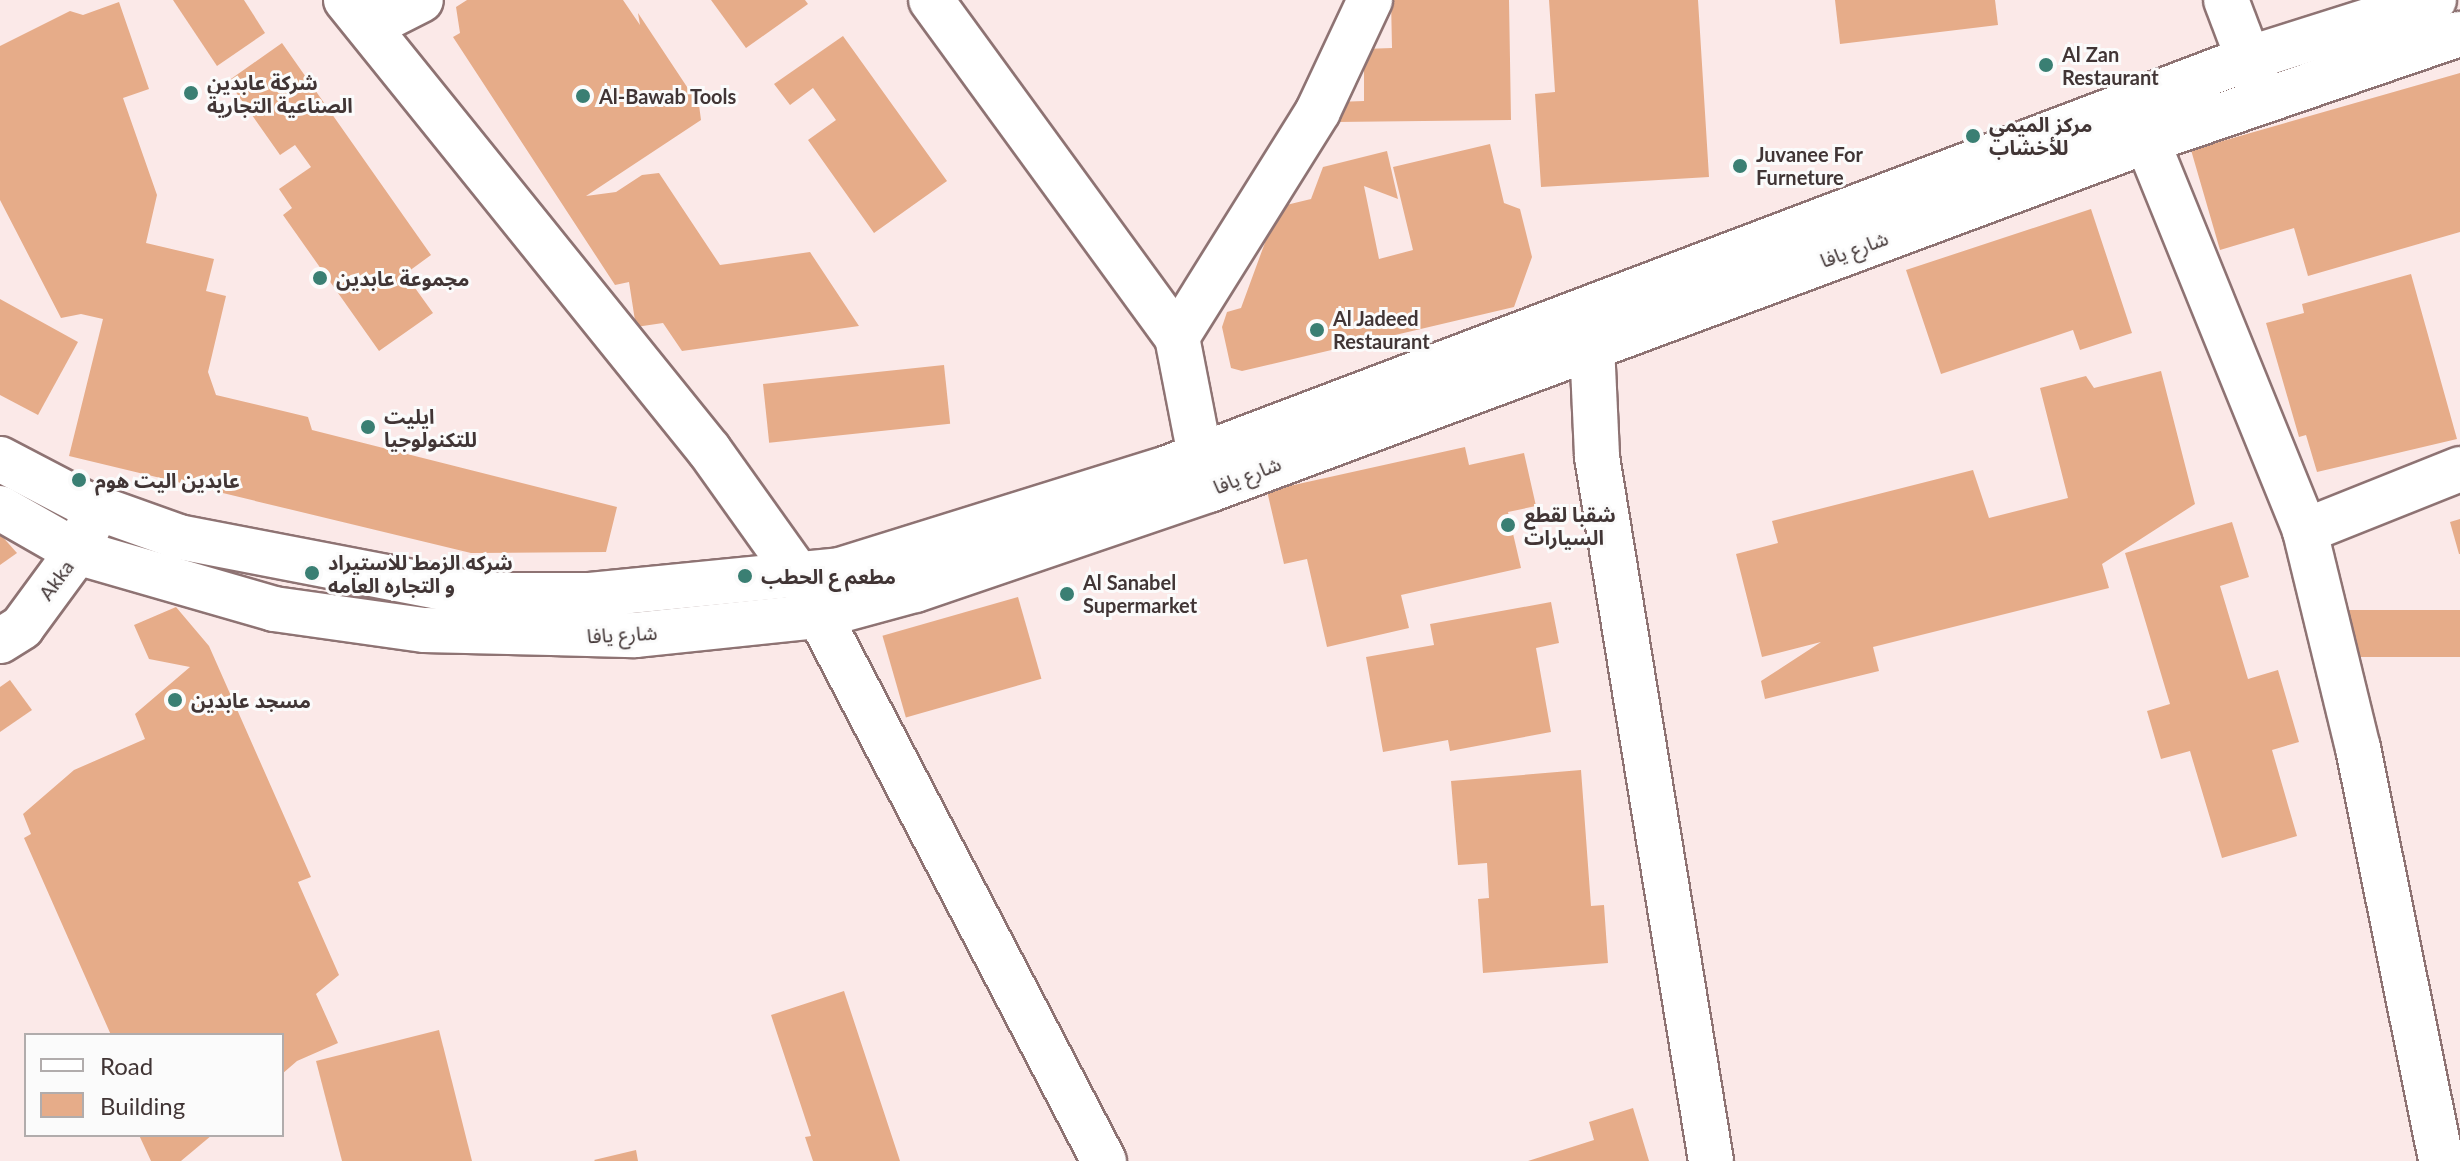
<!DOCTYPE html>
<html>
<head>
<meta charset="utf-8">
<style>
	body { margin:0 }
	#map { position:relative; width:2460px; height:1161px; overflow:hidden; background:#fbe9e8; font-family:Lato,"Noto Sans Arabic",sans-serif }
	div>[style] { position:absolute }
	.building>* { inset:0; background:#e6ac89; transform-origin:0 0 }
	.roads { filter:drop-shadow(2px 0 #8e7373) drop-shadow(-2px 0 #8e7373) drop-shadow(0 2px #8e7373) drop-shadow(0 -2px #8e7373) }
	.street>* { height:44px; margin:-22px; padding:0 22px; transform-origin:22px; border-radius:22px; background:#fff }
	.secondary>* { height:44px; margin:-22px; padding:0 22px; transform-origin:22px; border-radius:22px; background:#fff }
	.dots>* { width:22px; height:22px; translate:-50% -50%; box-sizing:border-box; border:4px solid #fbfbfb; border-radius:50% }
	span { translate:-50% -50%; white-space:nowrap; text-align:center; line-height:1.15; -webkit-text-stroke:6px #fbfbfb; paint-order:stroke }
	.poi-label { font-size:20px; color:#413535; font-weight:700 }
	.left { translate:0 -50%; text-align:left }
	.street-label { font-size:20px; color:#413535 }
	.legend { position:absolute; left:24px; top:1033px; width:260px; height:104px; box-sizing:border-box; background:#fbfbfb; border:2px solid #b1acac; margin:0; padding:10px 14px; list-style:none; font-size:24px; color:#413535 }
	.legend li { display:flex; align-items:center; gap:16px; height:40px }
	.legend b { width:40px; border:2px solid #b1acac }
</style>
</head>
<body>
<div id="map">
	<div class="building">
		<i style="clip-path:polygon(173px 0,244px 0,265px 33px,217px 66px)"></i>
		<i style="clip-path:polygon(467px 0,623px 0,640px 25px,638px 13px,699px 105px,701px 120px,586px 196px,616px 192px,642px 175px,659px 173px,720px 265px,810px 252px,859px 326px,682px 351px,663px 323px,636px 327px,629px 282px,615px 285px,453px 37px,460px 33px,456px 7px)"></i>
		<i style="clip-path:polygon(711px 0,805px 0,808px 4px,746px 48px)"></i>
		<i style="clip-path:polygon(1391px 0,1509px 0,1511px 120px,1336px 122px,1336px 102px,1364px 101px,1364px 49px,1392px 48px)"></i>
		<i style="clip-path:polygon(1549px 0,1698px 0,1709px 177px,1541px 187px,1535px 94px,1555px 92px)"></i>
		<i style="clip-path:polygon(1835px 0,1995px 0,1998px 25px,1840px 44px)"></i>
		<i style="clip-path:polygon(119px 2px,149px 89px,123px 98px,157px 195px,146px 243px,214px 259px,206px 291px,226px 296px,208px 372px,216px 395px,308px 417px,312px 430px,617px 507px,606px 552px,471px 553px,69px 456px,103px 319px,81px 314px,61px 318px,0 200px,0 46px,70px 11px,83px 15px)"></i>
		<i style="clip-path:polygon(843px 36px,947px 181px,874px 233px,808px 140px,836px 120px,813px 88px,790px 105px,774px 84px)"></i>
		<i style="clip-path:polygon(282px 43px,431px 255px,405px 274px,433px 313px,379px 351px,283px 215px,292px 208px,279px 189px,311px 167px,295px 145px,280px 155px,228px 81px)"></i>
		<i style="clip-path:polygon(2460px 73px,2460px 232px,2308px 276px,2294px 228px,2220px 250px,2191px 150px)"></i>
		<i style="clip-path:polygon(1490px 144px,1504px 203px,1520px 209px,1532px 257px,1514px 307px,1242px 371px,1231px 368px,1222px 327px,1227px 312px,1241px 308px,1278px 207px,1311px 199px,1323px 167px,1387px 151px,1398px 199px,1364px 186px,1379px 259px,1413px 250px,1393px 167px)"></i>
		<i style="clip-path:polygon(2091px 209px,2132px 333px,2080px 350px,2073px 330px,1941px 374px,1906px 270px)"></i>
		<i style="clip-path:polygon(2411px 274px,2457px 439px,2317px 472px,2306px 435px,2299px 437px,2266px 323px,2304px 313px,2302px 304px)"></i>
		<i style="clip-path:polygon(0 299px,78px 342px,38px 415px,0 395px)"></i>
		<i style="left:944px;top:365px;width:59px;height:182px;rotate:84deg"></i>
		<i style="clip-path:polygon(2161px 371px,2195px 504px,2102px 564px,2109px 588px,1873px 647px,1879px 671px,1765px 699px,1761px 681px,1821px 642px,1762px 657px,1736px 554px,1778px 543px,1772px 521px,1973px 470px,1989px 518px,2068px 498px,2040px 388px,2086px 376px,2094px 388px)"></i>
		<i style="clip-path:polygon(1465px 447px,1469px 465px,1524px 453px,1536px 506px,1508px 512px,1521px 568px,1401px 595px,1409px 628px,1327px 647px,1307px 559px,1284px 564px,1267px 491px)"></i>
		<i style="clip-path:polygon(2460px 519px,2460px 554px,2459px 554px,2450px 522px)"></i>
		<i style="clip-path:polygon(2232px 522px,2249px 577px,2220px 586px,2248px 679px,2278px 670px,2299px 742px,2272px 750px,2297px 836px,2222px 858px,2190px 751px,2161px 759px,2147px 711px,2170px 704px,2125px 553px)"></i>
		<i style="clip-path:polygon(0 534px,17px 553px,0 565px)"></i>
		<i style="left:1018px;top:597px;width:85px;height:141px;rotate:74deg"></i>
		<i style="clip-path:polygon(1551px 602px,1559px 643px,1536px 648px,1551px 732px,1450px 751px,1448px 740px,1383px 752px,1366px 657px,1434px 645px,1430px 624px)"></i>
		<i style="clip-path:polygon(176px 607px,209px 646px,311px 877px,298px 882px,339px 975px,316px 994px,338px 1043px,297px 1061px,282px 1074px,282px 1035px,111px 1035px,24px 838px,31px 834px,23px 814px,74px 770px,145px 739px,135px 714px,190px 667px,149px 659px,134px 625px)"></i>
		<i style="left:2460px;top:610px;width:47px;height:117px;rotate:90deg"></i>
		<i style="clip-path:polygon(10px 680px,32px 710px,0 732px,0 687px)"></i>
		<i style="clip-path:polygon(1581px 770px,1591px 906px,1604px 905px,1608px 963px,1483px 973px,1478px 899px,1489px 898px,1487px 863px,1458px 865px,1451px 781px)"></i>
		<i style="clip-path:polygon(844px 991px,900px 1161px,813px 1161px,805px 1137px,811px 1136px,771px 1015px)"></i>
		<i style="clip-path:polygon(439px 1030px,472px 1161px,342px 1161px,316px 1061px)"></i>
		<i style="clip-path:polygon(1633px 1108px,1649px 1161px,1528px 1161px,1594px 1140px,1589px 1122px)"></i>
		<i style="clip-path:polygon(139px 1135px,212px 1135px,181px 1161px,151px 1161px)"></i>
		<i style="clip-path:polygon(636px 1150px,638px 1161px,595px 1161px,594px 1160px)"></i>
	</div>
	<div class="roads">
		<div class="street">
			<i style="left:346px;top:0;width:578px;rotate:51.11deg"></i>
			<i style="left:709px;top:450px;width:153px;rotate:54.5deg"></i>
			<i style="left:931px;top:0;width:417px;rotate:53.9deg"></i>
			<i style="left:1177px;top:337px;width:120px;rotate:79deg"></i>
			<i style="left:2226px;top:0;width:102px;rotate:69.2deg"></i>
			<i style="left:370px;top:26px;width:57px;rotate:-27deg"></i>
			<i style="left:2147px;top:141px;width:421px;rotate:67.9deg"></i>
			<i style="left:2305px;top:531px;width:223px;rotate:76.3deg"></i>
			<i style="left:2358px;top:748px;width:421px;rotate:78.6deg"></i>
			<i style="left:1177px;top:337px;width:266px;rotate:-58deg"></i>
			<i style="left:1318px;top:111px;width:123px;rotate:-64.9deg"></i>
			<i style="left:1592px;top:345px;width:112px;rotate:87.4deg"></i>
			<i style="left:1597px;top:457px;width:713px;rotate:80.8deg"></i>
			<i style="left:2305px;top:531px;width:167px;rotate:-21.8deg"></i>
			<i style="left:0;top:641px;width:26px;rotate:-32deg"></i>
			<i style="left:22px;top:627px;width:93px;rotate:-53.7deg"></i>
			<i style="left:77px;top:552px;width:48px;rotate:-65.6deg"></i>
		</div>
		<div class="secondary">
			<i style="left:0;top:459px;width:95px;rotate:27.6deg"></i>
			<i style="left:84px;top:503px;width:101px;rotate:19.7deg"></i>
			<i style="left:179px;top:537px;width:307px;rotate:10.9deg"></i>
			<i style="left:480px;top:595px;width:110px"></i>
			<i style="left:590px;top:595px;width:251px;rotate:-5.7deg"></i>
			<i style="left:840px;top:570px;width:337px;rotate:-17.3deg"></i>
			<i style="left:1162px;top:470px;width:1160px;rotate:-20.75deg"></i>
			<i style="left:2247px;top:59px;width:196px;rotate:-17.5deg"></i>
			<i style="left:0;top:508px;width:89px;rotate:29.7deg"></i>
			<i style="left:77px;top:552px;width:205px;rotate:16.1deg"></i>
			<i style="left:274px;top:609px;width:151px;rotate:8deg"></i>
			<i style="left:424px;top:630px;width:211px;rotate:1.4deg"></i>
			<i style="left:635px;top:635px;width:185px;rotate:-5.9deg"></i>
			<i style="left:819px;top:616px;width:99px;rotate:-15.2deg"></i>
			<i style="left:915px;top:590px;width:311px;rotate:-18.8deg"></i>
			<i style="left:1209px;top:490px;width:1001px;rotate:-20.41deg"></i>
			<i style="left:2147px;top:141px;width:331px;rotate:-18.9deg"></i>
			<i style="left:807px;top:592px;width:642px;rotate:62.44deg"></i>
		</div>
	</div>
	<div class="dots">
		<i style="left:2046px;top:65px;background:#3a7f73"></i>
		<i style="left:191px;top:93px;background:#3a7f73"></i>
		<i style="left:583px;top:96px;background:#3a7f73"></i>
		<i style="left:1973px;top:136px;background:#3a7f73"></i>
		<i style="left:1740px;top:166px;background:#3a7f73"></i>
		<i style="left:320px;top:278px;background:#3a7f73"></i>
		<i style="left:1317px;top:330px;background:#3a7f73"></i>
		<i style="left:368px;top:427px;background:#3a7f73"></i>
		<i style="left:79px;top:480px;background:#3a7f73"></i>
		<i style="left:1508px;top:525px;background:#3a7f73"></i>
		<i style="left:312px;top:573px;background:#3a7f73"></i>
		<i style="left:745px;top:576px;background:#3a7f73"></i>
		<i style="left:1067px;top:594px;background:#3a7f73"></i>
		<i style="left:175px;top:700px;background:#3a7f73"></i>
	</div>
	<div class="poi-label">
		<span class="left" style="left:2062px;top:66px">Al Zan<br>Restaurant</span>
		<span class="left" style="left:207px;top:94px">شركة عابدين<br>الصناعية التجارية</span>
		<span class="left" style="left:599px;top:96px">Al-Bawab Tools</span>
		<span class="left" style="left:1989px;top:136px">مركز الميمي<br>للأخشاب</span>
		<span class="left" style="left:1756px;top:166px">Juvanee For<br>Furneture</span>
		<span class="left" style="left:336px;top:278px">مجموعة عابدين</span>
		<span class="left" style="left:1333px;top:330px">Al Jadeed<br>Restaurant</span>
		<span class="left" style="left:384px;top:428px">ايليت<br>للتكنولوجيا</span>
		<span class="left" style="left:95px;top:480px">عابدين اليت هوم</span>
		<span class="left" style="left:1524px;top:526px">شقبا لقطع<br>السيارات</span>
		<span class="left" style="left:328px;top:574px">شركه الزمط للاستيراد<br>و التجاره العامه</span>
		<span class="left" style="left:761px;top:576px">مطعم ع الحطب</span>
		<span class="left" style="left:1083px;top:594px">Al Sanabel<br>Supermarket</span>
		<span class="left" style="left:191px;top:700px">مسجد عابدين</span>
	</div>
	<div class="street-label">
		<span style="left:1854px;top:249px;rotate:-20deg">شارع يافا</span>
		<span style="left:1247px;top:475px;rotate:-21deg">شارع يافا</span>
		<span style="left:56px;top:580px;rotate:-54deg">Akka</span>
		<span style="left:622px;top:634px;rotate:-3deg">شارع يافا</span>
	</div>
	<ul class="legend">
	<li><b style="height:10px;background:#fff"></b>Road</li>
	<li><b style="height:22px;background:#e6ac89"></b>Building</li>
	</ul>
</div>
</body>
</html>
